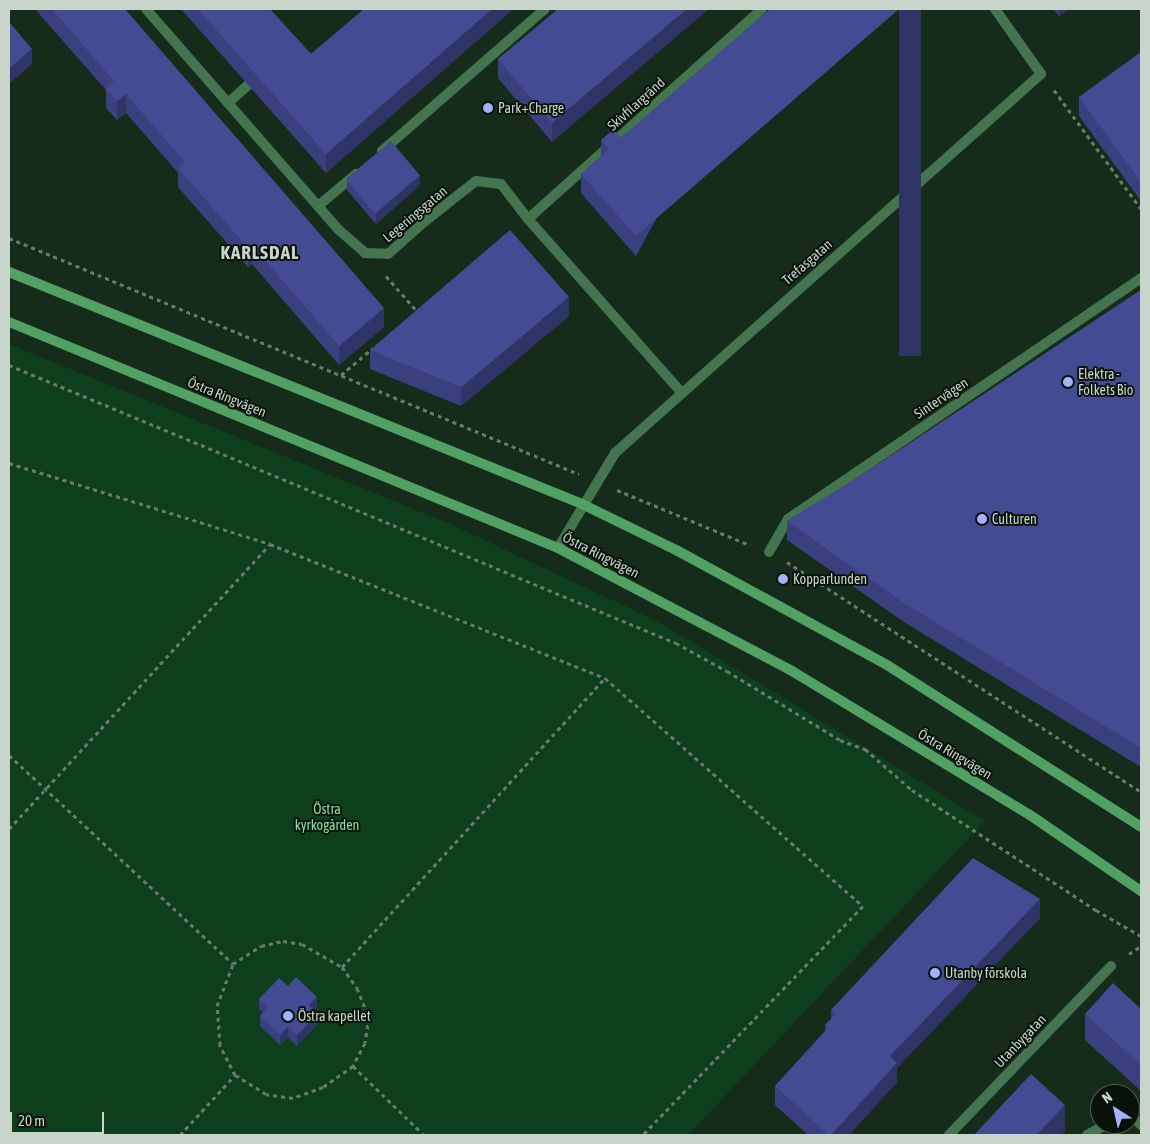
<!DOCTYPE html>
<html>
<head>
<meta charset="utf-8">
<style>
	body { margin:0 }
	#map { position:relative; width:1150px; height:1144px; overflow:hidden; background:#162c1b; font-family:"Asap Condensed",sans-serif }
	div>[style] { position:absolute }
	.green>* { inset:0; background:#0d3f1d }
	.path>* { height:3px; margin-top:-1.5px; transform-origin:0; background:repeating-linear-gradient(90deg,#697b6d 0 4px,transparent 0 8px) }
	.lane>* { height:10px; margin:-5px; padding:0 5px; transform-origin:5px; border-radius:5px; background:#45754f }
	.street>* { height:10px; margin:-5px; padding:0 5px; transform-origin:5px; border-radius:5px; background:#45754f }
	.secondary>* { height:10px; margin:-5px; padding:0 5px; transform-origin:5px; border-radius:5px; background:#51a164 }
	.wall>* { inset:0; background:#3a407e }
	.shaded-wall>* { inset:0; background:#2f3466; transform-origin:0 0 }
	.building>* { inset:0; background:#434b92; transform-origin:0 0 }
	.dots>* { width:14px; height:14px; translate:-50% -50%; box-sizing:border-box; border:2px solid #08120a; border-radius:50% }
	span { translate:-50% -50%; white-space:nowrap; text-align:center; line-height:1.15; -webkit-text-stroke:4px #08120a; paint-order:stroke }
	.street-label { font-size:14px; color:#c8d5ca }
	.poi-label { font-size:14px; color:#c8d5ca }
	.left { translate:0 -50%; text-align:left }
	.park-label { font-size:14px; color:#82e899 }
	.district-label { font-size:19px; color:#c8d5ca; font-weight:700; letter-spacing:1px }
	.frame { position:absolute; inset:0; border:10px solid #c8d5ca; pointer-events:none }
	.north { position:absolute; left:1090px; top:1084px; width:50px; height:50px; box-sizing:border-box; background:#08120a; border:1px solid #556057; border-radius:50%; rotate:325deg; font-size:14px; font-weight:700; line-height:20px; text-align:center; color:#c8d5ca }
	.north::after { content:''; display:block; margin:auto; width:18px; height:22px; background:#a5b1fc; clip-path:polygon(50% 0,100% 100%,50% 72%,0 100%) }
	.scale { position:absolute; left:10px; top:1112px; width:94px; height:22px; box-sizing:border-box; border:2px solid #c8d5ca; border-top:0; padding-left:6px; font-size:15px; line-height:18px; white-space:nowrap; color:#c8d5ca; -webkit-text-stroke:4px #08120a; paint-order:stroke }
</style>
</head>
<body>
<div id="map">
	<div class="green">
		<i style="clip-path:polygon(9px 344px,448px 523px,659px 622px,985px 821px,688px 1135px,9px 1135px)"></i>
	</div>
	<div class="path">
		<i style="left:1054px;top:90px;width:147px;rotate:53.8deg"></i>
		<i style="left:9px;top:238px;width:617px;rotate:22.49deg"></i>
		<i style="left:386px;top:276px;width:47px;rotate:48.5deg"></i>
		<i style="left:417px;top:311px;width:1px;rotate:135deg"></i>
		<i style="left:9px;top:365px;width:723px;rotate:22.63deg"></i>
		<i style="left:676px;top:643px;width:58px;rotate:28.8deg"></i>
		<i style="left:727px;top:671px;width:132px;rotate:31.4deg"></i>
		<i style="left:840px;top:740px;width:27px;rotate:20deg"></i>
		<i style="left:865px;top:749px;width:62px;rotate:41.1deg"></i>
		<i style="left:912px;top:790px;width:220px;rotate:33.1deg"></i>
		<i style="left:1096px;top:910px;width:52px;rotate:30deg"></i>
		<i style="left:341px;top:375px;width:42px;rotate:-40.2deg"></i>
		<i style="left:9px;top:463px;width:273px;rotate:17.2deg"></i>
		<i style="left:270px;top:544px;width:361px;rotate:21.8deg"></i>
		<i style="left:605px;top:678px;width:344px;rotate:41.5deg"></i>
		<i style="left:863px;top:906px;width:318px;rotate:133.9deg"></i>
		<i style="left:617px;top:490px;width:144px;rotate:22.5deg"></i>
		<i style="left:787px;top:562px;width:422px;rotate:33deg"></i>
		<i style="left:9px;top:755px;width:306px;rotate:43deg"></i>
		<i style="left:9px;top:829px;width:386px;rotate:-47.5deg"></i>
		<i style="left:283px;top:941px;width:19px;rotate:9deg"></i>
		<i style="left:302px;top:944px;width:46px;rotate:29.9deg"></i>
		<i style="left:342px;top:967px;width:26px;rotate:54deg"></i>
		<i style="left:357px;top:988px;width:31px;rotate:68deg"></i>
		<i style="left:369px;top:1017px;width:26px;rotate:99deg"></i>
		<i style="left:365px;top:1043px;width:26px;rotate:118deg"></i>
		<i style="left:353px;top:1066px;width:37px;rotate:145deg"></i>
		<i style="left:323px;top:1087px;width:32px;rotate:160deg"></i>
		<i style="left:293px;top:1098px;width:27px;rotate:-172deg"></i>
		<i style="left:266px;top:1094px;width:36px;rotate:-148deg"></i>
		<i style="left:235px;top:1075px;width:34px;rotate:-117deg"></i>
		<i style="left:220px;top:1045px;width:39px;rotate:-94deg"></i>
		<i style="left:217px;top:1006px;width:45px;rotate:-69.1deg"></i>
		<i style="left:233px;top:964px;width:33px;rotate:-33deg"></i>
		<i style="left:261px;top:946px;width:23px;rotate:-13deg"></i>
		<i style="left:1129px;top:954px;width:14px;rotate:-34deg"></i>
		<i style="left:342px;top:967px;width:391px;rotate:-47.7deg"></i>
		<i style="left:353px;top:1066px;width:99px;rotate:44.2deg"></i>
		<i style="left:180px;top:1135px;width:81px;rotate:-47.5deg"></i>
	</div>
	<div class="lane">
		<i style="left:228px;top:103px;width:27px;rotate:-42deg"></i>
		<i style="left:382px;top:151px;width:216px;rotate:-41.1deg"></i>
		<i style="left:318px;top:206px;width:50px;rotate:-40.1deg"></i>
		<i style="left:528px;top:219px;width:314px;rotate:-41.9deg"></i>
		<i style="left:1130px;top:1114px;width:16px;rotate:45deg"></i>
		<i style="left:1087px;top:1135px;width:24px;rotate:-28deg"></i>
	</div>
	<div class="street">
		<i style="left:146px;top:9px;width:293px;rotate:48.9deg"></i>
		<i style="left:339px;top:230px;width:35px;rotate:41deg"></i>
		<i style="left:365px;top:253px;width:23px;rotate:2deg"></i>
		<i style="left:388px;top:254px;width:48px;rotate:-41.6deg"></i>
		<i style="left:424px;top:222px;width:66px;rotate:-38.3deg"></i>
		<i style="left:476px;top:181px;width:25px;rotate:7deg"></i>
		<i style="left:501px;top:184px;width:44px;rotate:52.4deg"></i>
		<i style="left:528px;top:219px;width:231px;rotate:48.5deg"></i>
		<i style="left:558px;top:548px;width:111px;rotate:-59deg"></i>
		<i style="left:615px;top:453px;width:570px;rotate:-41.66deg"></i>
		<i style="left:1041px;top:74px;width:80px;rotate:-125.3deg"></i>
		<i style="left:769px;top:552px;width:38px;rotate:-60deg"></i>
		<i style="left:788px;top:519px;width:427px;rotate:-34.3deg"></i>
		<i style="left:949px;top:1135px;width:234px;rotate:-46.2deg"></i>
	</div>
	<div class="secondary">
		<i style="left:9px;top:272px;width:618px;rotate:22.04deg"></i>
		<i style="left:582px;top:504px;width:107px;rotate:26.1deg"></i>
		<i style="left:678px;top:551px;width:238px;rotate:28.6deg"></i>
		<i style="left:887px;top:665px;width:301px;rotate:32.5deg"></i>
		<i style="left:9px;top:322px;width:594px;rotate:22.37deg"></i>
		<i style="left:558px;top:548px;width:264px;rotate:27.7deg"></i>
		<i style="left:792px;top:671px;width:278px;rotate:31.2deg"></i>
		<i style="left:1030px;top:815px;width:135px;rotate:34.4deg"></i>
	</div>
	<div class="wall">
		<i style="clip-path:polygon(35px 9px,125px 9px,384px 327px,339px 365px,252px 264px,248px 267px,178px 187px,178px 173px,126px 113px,117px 120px,106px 108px,106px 90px)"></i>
		<i style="clip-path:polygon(181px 9px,270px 9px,311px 54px,364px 9px,513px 9px,326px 173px)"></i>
		<i style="clip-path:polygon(558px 9px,552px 142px,498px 78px,498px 59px)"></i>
		<i style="clip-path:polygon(770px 9px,636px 256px,581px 193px,581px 174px,601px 156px,601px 140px,621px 138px)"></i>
		<i style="clip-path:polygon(1053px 9px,1069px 9px,1059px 16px)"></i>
		<i style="clip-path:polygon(1141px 52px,1141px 201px,1079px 116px,1079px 97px)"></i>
		<i style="clip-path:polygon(347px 180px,420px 185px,376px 224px,347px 190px)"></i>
		<i style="clip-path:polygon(1141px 290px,1141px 767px,904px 622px,787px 540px,787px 521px,857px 478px)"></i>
		<i style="clip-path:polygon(569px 316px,461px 406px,370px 369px,370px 350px)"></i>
		<i style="clip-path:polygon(1040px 918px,897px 1068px,897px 1082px,849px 1135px,808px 1135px,775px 1105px,775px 1086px,825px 1031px,825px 1025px,831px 1019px,831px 1010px)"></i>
		<i style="clip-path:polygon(288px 986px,317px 1007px,314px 1010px,318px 1024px,297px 1046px,288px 1037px,280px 1045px,260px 1026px,260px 1016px,263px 1013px,259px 1009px,259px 999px)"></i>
		<i style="clip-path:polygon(1141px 1009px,1141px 1091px,1085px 1040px,1085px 1014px)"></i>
	</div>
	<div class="shaded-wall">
		<i style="clip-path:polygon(492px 9px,513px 9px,326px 173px,326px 154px)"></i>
		<i style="clip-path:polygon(687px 9px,709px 9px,552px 142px,552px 123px)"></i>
		<i style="left:899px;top:9px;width:22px;height:347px"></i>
		<i style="clip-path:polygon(1059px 9px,1069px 9px,1059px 16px)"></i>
		<i style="clip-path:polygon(32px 49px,32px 64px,9px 84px,9px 69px)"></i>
		<i style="clip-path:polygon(126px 94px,126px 113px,117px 120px,117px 101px)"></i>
		<i style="clip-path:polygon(420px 175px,420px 185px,376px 224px,376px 214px)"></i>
		<i style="clip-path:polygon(252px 245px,252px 264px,248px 267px,248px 248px)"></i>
		<i style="clip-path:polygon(569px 297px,569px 316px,461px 406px,461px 387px)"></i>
		<i style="clip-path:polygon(384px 308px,384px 327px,339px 365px,339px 346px)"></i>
		<i style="clip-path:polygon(1040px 899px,1040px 918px,897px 1068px,897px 1082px,849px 1135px,831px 1135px,890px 1056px)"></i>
		<i style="clip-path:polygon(317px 997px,317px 1007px,309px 1015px,309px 1005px)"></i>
		<i style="clip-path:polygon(318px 1014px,318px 1024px,297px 1046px,297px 1035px)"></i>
		<i style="clip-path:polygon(288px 1027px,288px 1037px,280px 1045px,280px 1035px)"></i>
		<i style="clip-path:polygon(1065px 1105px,1065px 1131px,1061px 1135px,1037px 1135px)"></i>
	</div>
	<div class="building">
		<i style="clip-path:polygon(52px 9px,125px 9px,384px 308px,339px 346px,252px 245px,248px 248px,178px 168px,185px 162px,126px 94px,117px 101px,106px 89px,114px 81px)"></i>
		<i style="clip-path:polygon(198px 9px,270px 9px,311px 54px,364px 9px,492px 9px,326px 154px)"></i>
		<i style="clip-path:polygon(558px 9px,687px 9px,552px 123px,498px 59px)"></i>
		<i style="clip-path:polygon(770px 9px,899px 9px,636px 236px,581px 174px,609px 149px,601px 140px,614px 129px,621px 138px)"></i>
		<i style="clip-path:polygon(9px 22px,32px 49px,9px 69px)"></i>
		<i style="clip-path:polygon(1141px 52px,1141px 182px,1079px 97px)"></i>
		<i style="left:391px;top:141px;width:45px;height:59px;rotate:50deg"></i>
		<i style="clip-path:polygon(510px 230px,569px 297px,461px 387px,370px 350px)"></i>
		<i style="clip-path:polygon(1141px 290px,1141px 748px,904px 603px,787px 521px,857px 478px)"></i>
		<i style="clip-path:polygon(973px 858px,1040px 899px,890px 1056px,897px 1063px,831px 1135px,829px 1135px,775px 1086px,828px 1028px,825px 1025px,835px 1015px,831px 1010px)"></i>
		<i style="clip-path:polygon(296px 977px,317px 997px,309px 1005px,318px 1014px,297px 1035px,288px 1027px,280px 1035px,260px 1016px,268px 1007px,259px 999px,279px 978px,288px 986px)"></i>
		<i style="clip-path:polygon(1113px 983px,1141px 1009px,1141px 1065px,1085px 1014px)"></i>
		<i style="clip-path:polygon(1031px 1074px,1065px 1105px,1037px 1135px,974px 1135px)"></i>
	</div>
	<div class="dots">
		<i style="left:488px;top:108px;background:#a5b1fc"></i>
		<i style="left:1068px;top:382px;background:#a5b1fc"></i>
		<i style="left:982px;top:519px;background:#a5b1fc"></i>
		<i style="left:783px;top:579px;background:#a5b1fc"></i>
		<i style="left:935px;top:973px;background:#a5b1fc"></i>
		<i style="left:288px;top:1016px;background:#a5b1fc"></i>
	</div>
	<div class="street-label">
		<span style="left:636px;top:104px;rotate:-42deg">Skivfilargränd</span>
		<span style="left:415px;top:214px;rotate:-40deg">Legeringsgatan</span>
		<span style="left:807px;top:262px;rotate:-41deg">Trefasgatan</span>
		<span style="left:227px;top:397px;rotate:22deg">Östra Ringvägen</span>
		<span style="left:941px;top:398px;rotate:-34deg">Sintervägen</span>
		<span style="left:601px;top:555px;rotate:27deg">Östra Ringvägen</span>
		<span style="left:955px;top:754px;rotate:31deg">Östra Ringvägen</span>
		<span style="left:1020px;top:1041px;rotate:-46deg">Utanbygatan</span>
	</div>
	<div class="poi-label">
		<span class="left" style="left:498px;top:108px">Park+Charge</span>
		<span class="left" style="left:1078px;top:382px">Elektra -<br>Folkets Bio</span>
		<span class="left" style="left:992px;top:519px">Culturen</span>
		<span class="left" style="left:793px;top:579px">Kopparlunden</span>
		<span class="left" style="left:945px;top:973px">Utanby förskola</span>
		<span class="left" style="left:298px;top:1016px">Östra kapellet</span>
	</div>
	<div class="park-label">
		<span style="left:327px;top:817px">Östra<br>kyrkogården</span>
	</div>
	<div class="district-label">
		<span style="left:260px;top:253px">KARLSDAL</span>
	</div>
	<div class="frame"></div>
	<div class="north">N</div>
	<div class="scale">20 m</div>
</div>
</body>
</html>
